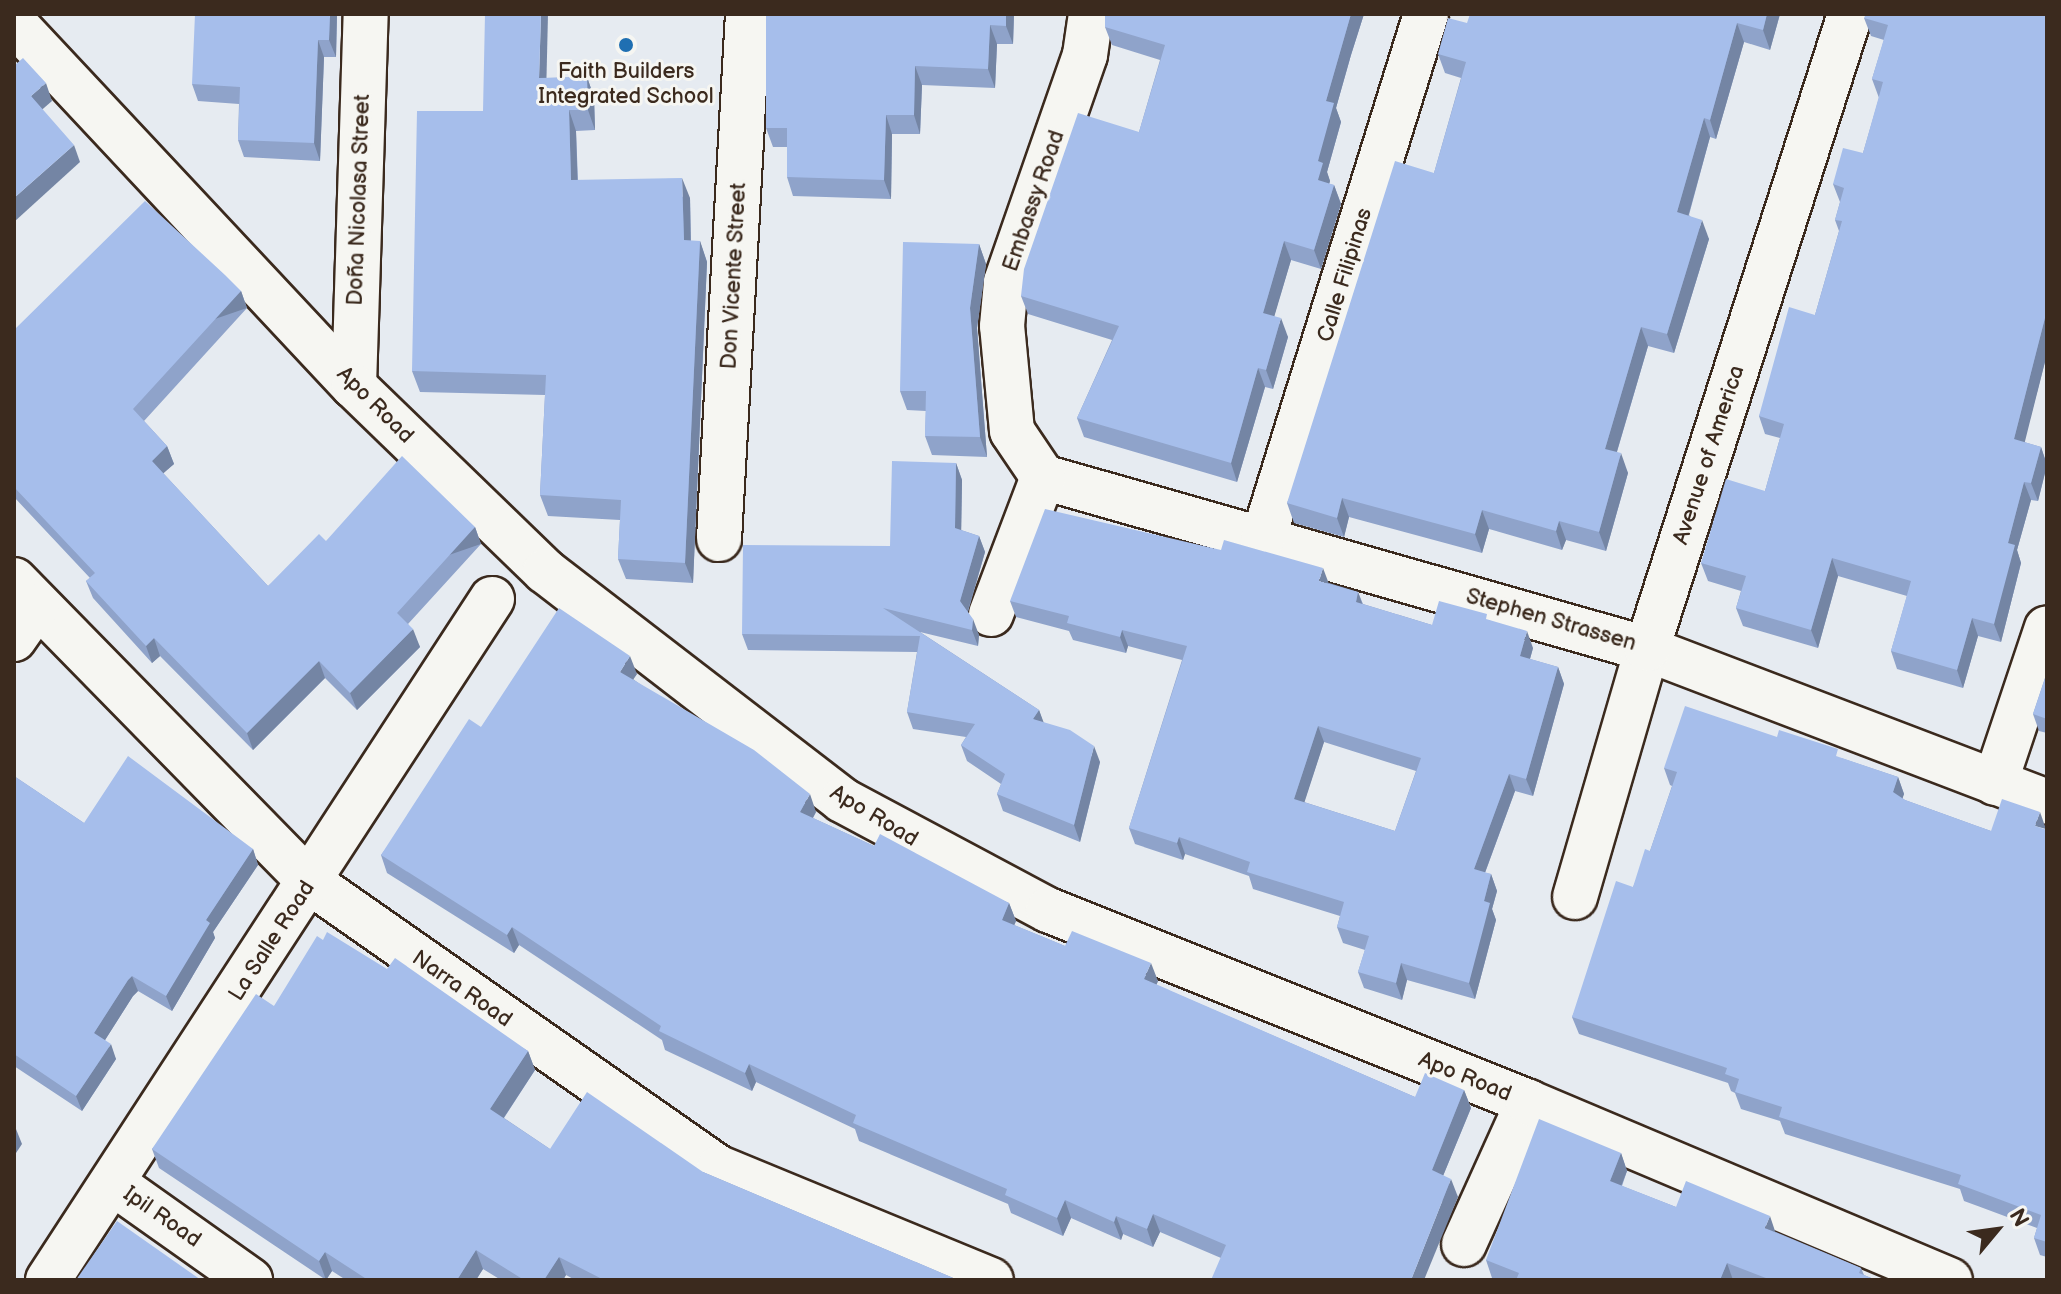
<!DOCTYPE html>
<html>
<head>
<meta charset="utf-8">
<style>
	body { margin:0 }
	#map { position:relative; width:2061px; height:1294px; overflow:hidden; background:#e6ebf1; font-family:"Balsamiq Sans",sans-serif }
	div>[style] { position:absolute }
	.roads { filter:drop-shadow(2px 0 #3b2a1e) drop-shadow(-2px 0 #3b2a1e) drop-shadow(0 2px #3b2a1e) drop-shadow(0 -2px #3b2a1e) }
	.street>* { height:44px; margin:-22px; padding:0 22px; transform-origin:22px; border-radius:22px; background:#f6f6f2 }
	.secondary>* { height:44px; margin:-22px; padding:0 22px; transform-origin:22px; border-radius:22px; background:#f6f6f2 }
	.wall>* { inset:0; background:#8fa3ca }
	.shaded-wall>* { inset:0; background:#7485a4; transform-origin:0 0 }
	.building>* { inset:0; background:#a6beeb }
	.dots>* { width:22px; height:22px; translate:-50% -50%; box-sizing:border-box; border:4px solid #f6f6f2; border-radius:50% }
	span { translate:-50% -50%; white-space:nowrap; text-align:center; line-height:1.15; -webkit-text-stroke:6px #f6f6f2; paint-order:stroke }
	.poi-label { font-size:22px; color:#3b2a1e }
	.street-label { font-size:22px; color:#3b2a1e }
	.frame { position:absolute; inset:0; border:16px solid #3b2a1e; pointer-events:none }
	.north { position:absolute; left:1957px; top:1190px; width:80px; height:80px; -webkit-text-stroke:6px #f6f6f2; paint-order:stroke; rotate:61deg; font-size:22px; font-weight:700; line-height:32px; text-align:center; color:#3b2a1e }
	.north::after { content:''; display:block; margin:auto; width:28px; height:36px; background:#3b2a1e; clip-path:polygon(50% 0,100% 100%,50% 72%,0 100%) }
</style>
</head>
<body>
<div id="map">
	<div class="roads">
		<div class="street">
			<i style="left:354px;top:386px;width:372px;rotate:-88.2deg"></i>
			<i style="left:1043px;top:477px;width:628px;rotate:15.9deg"></i>
			<i style="left:1647px;top:649px;width:428px;rotate:20.9deg"></i>
			<i style="left:1043px;top:477px;width:55px;rotate:-124deg"></i>
			<i style="left:1012px;top:431px;width:105px;rotate:-95.4deg"></i>
			<i style="left:1002px;top:326px;width:44px;rotate:-84.8deg"></i>
			<i style="left:1006px;top:282px;width:240px;rotate:-70.8deg"></i>
			<i style="left:1085px;top:55px;width:41px;rotate:-81.7deg"></i>
			<i style="left:1264px;top:536px;width:547px;rotate:-72.76deg"></i>
			<i style="left:719px;top:539px;width:526px;rotate:-86.84deg"></i>
			<i style="left:14px;top:580px;width:423px;rotate:45.6deg"></i>
			<i style="left:310px;top:882px;width:499px;rotate:35deg"></i>
			<i style="left:719px;top:1168px;width:294px;rotate:22.4deg"></i>
			<i style="left:991px;top:614px;width:147px;rotate:-69.2deg"></i>
			<i style="left:14px;top:639px;width:40px;rotate:-55.1deg"></i>
			<i style="left:1995px;top:783px;width:163px;rotate:-71.5deg"></i>
			<i style="left:1575px;top:897px;width:258px;rotate:-73.8deg"></i>
			<i style="left:1647px;top:649px;width:667px;rotate:-72.27deg"></i>
			<i style="left:113px;top:1183px;width:168px;rotate:35.3deg"></i>
			<i style="left:1464px;top:1244px;width:156px;rotate:-65.7deg"></i>
			<i style="left:48px;top:1280px;width:813px;rotate:-56.9deg"></i>
		</div>
		<div class="secondary">
			<i style="left:14px;top:23px;width:497px;rotate:46.9deg"></i>
			<i style="left:354px;top:386px;width:266px;rotate:44.1deg"></i>
			<i style="left:545px;top:571px;width:375px;rotate:37.6deg"></i>
			<i style="left:842px;top:800px;width:234px;rotate:28.1deg"></i>
			<i style="left:1048px;top:910px;width:517px;rotate:21.8deg"></i>
			<i style="left:1528px;top:1102px;width:458px;rotate:22.9deg"></i>
		</div>
	</div>
	<div class="wall">
		<i style="clip-path:polygon(337px 14px,336px 57px,324px 57px,320px 161px,244px 157px,238px 140px,239px 104px,198px 101px,192px 84px)"></i>
		<i style="clip-path:polygon(766px 14px,1014px 14px,1013px 44px,997px 44px,995px 88px,922px 85px,920px 134px,892px 134px,891px 199px,793px 196px,787px 177px,787px 147px,773px 147px,766px 128px)"></i>
		<i style="clip-path:polygon(1105px 14px,1364px 14px,1351px 55px,1336px 108px,1341px 122px,1327px 172px,1330px 181px,1329px 184px,1334px 185px,1341px 204px,1321px 269px,1291px 260px,1274px 316px,1288px 337px,1273px 389px,1265px 387px,1237px 482px,1084px 437px,1077px 418px,1112px 340px,1028px 314px,1021px 296px,1139px 132px,1160px 60px,1112px 45px,1105px 27px)"></i>
		<i style="clip-path:polygon(1780px 14px,1770px 50px,1744px 42px,1716px 139px,1710px 137px,1689px 215px,1709px 239px,1674px 353px,1648px 346px,1617px 452px,1628px 473px,1606px 551px,1566px 540px,1562px 550px,1489px 529px,1482px 553px,1349px 517px,1344px 537px,1294px 523px,1287px 503px,1434px 173px,1461px 78px,1445px 73px,1438px 54px,1467px 23px)"></i>
		<i style="clip-path:polygon(2047px 14px,2047px 354px,2024px 442px,2041px 447px,2047px 465px,2038px 501px,2031px 500px,2017px 550px,2021px 563px,2001px 642px,1978px 636px,1963px 688px,1897px 669px,1891px 651px,1907px 596px,1838px 576px,1818px 648px,1743px 626px,1736px 608px,1741px 591px,1708px 581px,1701px 563px,1765px 491px,1780px 438px,1765px 434px,1759px 416px,1815px 315px,1839px 231px,1835px 220px,1840px 202px,1833px 184px,1863px 153px,1879px 98px,1872px 79px,1884px 40px,1871px 36px,1864px 18px)"></i>
		<i style="clip-path:polygon(587px 77px,594px 97px,595px 130px,576px 131px,578px 180px,690px 198px,691px 241px,700px 241px,707px 262px,693px 583px,626px 579px,618px 559px,620px 520px,548px 516px,540px 495px,545px 395px,420px 392px,412px 371px,483px 111px,547px 78px)"></i>
		<i style="clip-path:polygon(979px 244px,986px 264px,977px 328px,987px 457px,932px 455px,925px 436px,926px 411px,907px 410px,900px 391px)"></i>
		<i style="clip-path:polygon(241px 291px,247px 308px,144px 421px,167px 446px,174px 464px,163px 473px,268px 586px,326px 541px,475px 527px,481px 544px,408px 624px,420px 647px,357px 710px,325px 678px,253px 750px,160px 656px,152px 663px,93px 598px,86px 581px,90px 578px,14px 497px,14px 330px)"></i>
		<i style="clip-path:polygon(956px 463px,962px 480px,961px 530px,979px 536px,985px 552px,968px 612px,979px 635px,978px 646px,920px 632px,1039px 710px,1043px 722px,1100px 762px,1080px 842px,1003px 811px,997px 794px,1001px 784px,967px 761px,961px 745px,966px 737px,913px 729px,907px 712px,917px 652px,748px 650px,742px 634px,890px 546px)"></i>
		<i style="clip-path:polygon(evenodd,1329px 583px,1358px 592px,1363px 604px,1432px 625px,1489px 620px,1533px 648px,1530px 659px,1558px 667px,1564px 684px,1533px 796px,1515px 791px,1485px 873px,1491px 874px,1497px 891px,1492px 909px,1496px 920px,1475px 999px,1407px 980px,1402px 1000px,1364px 988px,1358px 972px,1365px 950px,1343px 943px,1337px 927px,1340px 916px,1253px 889px,1249px 876px,1185px 854px,1183px 860px,1135px 844px,1129px 828px,1182px 660px,1128px 646px,1126px 653px,1073px 640px,1069px 631px,1016px 617px,1010px 601px,1329px 583px,1324px 742px,1416px 771px,1395px 831px,1304px 802px,1324px 742px)"></i>
		<i style="clip-path:polygon(2047px 672px,2047px 733px,2039px 731px,2033px 714px)"></i>
		<i style="clip-path:polygon(637px 674px,633px 679px,816px 812px,813px 818px,874px 846px,1009px 903px,1016px 921px,1014px 925px,1065px 946px,1158px 981px,1156px 985px,1415px 1097px,1464px 1090px,1471px 1108px,1443px 1176px,1458px 1197px,1221px 1258px,1160px 1232px,1153px 1247px,1123px 1234px,1121px 1240px,1071px 1218px,1063px 1236px,1011px 1213px,1008px 1204px,859px 1141px,855px 1129px,756px 1082px,752px 1091px,665px 1050px,662px 1040px,519px 945px,514px 953px,387px 873px,381px 855px,481px 727px)"></i>
		<i style="clip-path:polygon(1841px 758px,1898px 777px,1904px 794px,1902px 798px,1905px 800px,1991px 831px,2047px 830px,2047px 1257px,2040px 1255px,2034px 1238px,2037px 1228px,1964px 1201px,1960px 1189px,1785px 1134px,1780px 1121px,1741px 1109px,1735px 1093px,1731px 1091px,1728px 1083px,1579px 1034px,1572px 1017px,1650px 851px,1672px 786px,1670px 785px,1664px 768px)"></i>
		<i style="clip-path:polygon(14px 776px,84px 823px,253px 849px,258px 865px,213px 932px,215px 938px,172px 1011px,138px 991px,133px 996px,105px 1040px,116px 1059px,82px 1111px,14px 1066px)"></i>
		<i style="clip-path:polygon(387px 969px,528px 1051px,535px 1070px,504px 1118px,550px 1149px,703px 1172px,958px 1280px,575px 1280px,566px 1275px,563px 1280px,501px 1280px,483px 1269px,476px 1280px,346px 1280px,332px 1271px,326px 1280px,159px 1168px,152px 1149px,274px 1006px)"></i>
		<i style="clip-path:polygon(1621px 1153px,1627px 1171px,1622px 1186px,1676px 1207px,1776px 1232px,1861px 1268px,1864px 1275px,1876px 1280px,1498px 1280px,1492px 1278px,1486px 1260px)"></i>
	</div>
	<div class="shaded-wall">
		<i style="clip-path:polygon(330px 14px,337px 14px,336px 57px,329px 40px)"></i>
		<i style="clip-path:polygon(541px 14px,548px 14px,546px 98px,539px 78px)"></i>
		<i style="clip-path:polygon(1006px 14px,1014px 14px,1013px 44px,1006px 26px)"></i>
		<i style="clip-path:polygon(1351px 14px,1364px 14px,1351px 55px,1336px 108px,1341px 122px,1327px 172px,1330px 181px,1325px 199px,1318px 180px,1318px 161px,1326px 101px)"></i>
		<i style="clip-path:polygon(1767px 14px,1780px 14px,1770px 50px,1763px 30px)"></i>
		<i style="clip-path:polygon(1737px 23px,1744px 42px,1716px 139px,1710px 120px)"></i>
		<i style="clip-path:polygon(990px 25px,997px 44px,995px 88px,988px 69px)"></i>
		<i style="clip-path:polygon(318px 40px,324px 57px,320px 161px,314px 143px)"></i>
		<i style="clip-path:polygon(915px 66px,922px 85px,920px 134px,914px 115px)"></i>
		<i style="clip-path:polygon(587px 77px,594px 97px,595px 130px,588px 110px)"></i>
		<i style="clip-path:polygon(46px 83px,52px 101px,37px 114px,31px 96px)"></i>
		<i style="clip-path:polygon(569px 110px,576px 131px,578px 200px,571px 180px)"></i>
		<i style="clip-path:polygon(886px 115px,892px 134px,891px 199px,884px 180px)"></i>
		<i style="clip-path:polygon(1704px 118px,1710px 137px,1684px 231px,1677px 212px)"></i>
		<i style="clip-path:polygon(74px 145px,80px 162px,14px 222px,14px 198px)"></i>
		<i style="clip-path:polygon(682px 178px,690px 198px,691px 261px,684px 240px)"></i>
		<i style="clip-path:polygon(1334px 185px,1341px 204px,1321px 269px,1314px 250px)"></i>
		<i style="clip-path:polygon(1702px 220px,1709px 239px,1674px 353px,1667px 334px)"></i>
		<i style="clip-path:polygon(700px 241px,707px 262px,693px 583px,685px 563px)"></i>
		<i style="clip-path:polygon(1284px 241px,1291px 260px,1270px 331px,1263px 313px)"></i>
		<i style="clip-path:polygon(979px 244px,986px 264px,977px 328px,987px 457px,980px 437px,970px 308px)"></i>
		<i style="left:241px;top:291px;width:18px;height:160px;rotate:71deg"></i>
		<i style="clip-path:polygon(2047px 310px,2047px 354px,2021px 457px,2014px 439px)"></i>
		<i style="clip-path:polygon(1281px 318px,1288px 337px,1273px 389px,1266px 370px)"></i>
		<i style="clip-path:polygon(1641px 327px,1648px 346px,1612px 468px,1605px 449px)"></i>
		<i style="clip-path:polygon(1258px 368px,1265px 387px,1237px 482px,1231px 463px)"></i>
		<i style="clip-path:polygon(167px 446px,174px 464px,158px 478px,152px 461px)"></i>
		<i style="clip-path:polygon(2041px 447px,2047px 465px,2038px 501px,2031px 483px)"></i>
		<i style="clip-path:polygon(1621px 453px,1628px 473px,1606px 551px,1599px 532px)"></i>
		<i style="clip-path:polygon(956px 463px,962px 480px,961px 545px,955px 528px)"></i>
		<i style="clip-path:polygon(2024px 482px,2031px 500px,2017px 550px,2021px 563px,2001px 642px,1994px 624px,2008px 543px)"></i>
		<i style="clip-path:polygon(1342px 498px,1349px 517px,1344px 537px,1337px 518px)"></i>
		<i style="clip-path:polygon(1482px 510px,1489px 529px,1482px 553px,1475px 534px)"></i>
		<i style="clip-path:polygon(1559px 521px,1566px 540px,1562px 550px,1556px 531px)"></i>
		<i style="left:475px;top:527px;width:18px;height:116px;rotate:71deg"></i>
		<i style="clip-path:polygon(979px 536px,985px 552px,966px 617px,960px 601px)"></i>
		<i style="clip-path:polygon(1832px 558px,1838px 576px,1818px 648px,1811px 630px)"></i>
		<i style="clip-path:polygon(1323px 568px,1329px 584px,1319px 581px)"></i>
		<i style="clip-path:polygon(1358px 592px,1364px 609px,1356px 602px)"></i>
		<i style="clip-path:polygon(1972px 618px,1978px 636px,1963px 688px,1957px 670px)"></i>
		<i style="clip-path:polygon(973px 619px,979px 635px,978px 646px,972px 630px)"></i>
		<i style="clip-path:polygon(413px 629px,420px 647px,357px 710px,350px 693px)"></i>
		<i style="clip-path:polygon(1122px 630px,1128px 646px,1126px 653px,1120px 637px)"></i>
		<i style="clip-path:polygon(1527px 631px,1533px 648px,1526px 673px,1520px 656px)"></i>
		<i style="clip-path:polygon(154px 638px,160px 656px,152px 663px,146px 646px)"></i>
		<i style="clip-path:polygon(630px 656px,637px 674px,626px 690px,620px 672px)"></i>
		<i style="clip-path:polygon(319px 661px,325px 678px,253px 750px,247px 733px)"></i>
		<i style="clip-path:polygon(1558px 667px,1564px 684px,1533px 796px,1526px 779px)"></i>
		<i style="clip-path:polygon(1039px 710px,1045px 726px,1033px 719px)"></i>
		<i style="clip-path:polygon(1318px 726px,1324px 742px,1300px 816px,1294px 799px)"></i>
		<i style="clip-path:polygon(1094px 746px,1100px 762px,1080px 842px,1074px 825px)"></i>
		<i style="clip-path:polygon(1509px 774px,1515px 791px,1480px 886px,1474px 869px)"></i>
		<i style="clip-path:polygon(1898px 777px,1904px 794px,1899px 809px,1893px 792px)"></i>
		<i style="clip-path:polygon(810px 794px,816px 812px,806px 830px,800px 812px)"></i>
		<i style="clip-path:polygon(2040px 812px,2046px 829px,2035px 826px)"></i>
		<i style="clip-path:polygon(1179px 837px,1185px 854px,1183px 860px,1177px 843px)"></i>
		<i style="clip-path:polygon(253px 849px,258px 865px,213px 932px,215px 938px,172px 1011px,166px 996px,206px 920px)"></i>
		<i style="clip-path:polygon(1491px 874px,1497px 891px,1492px 909px,1496px 920px,1475px 999px,1469px 983px,1484px 901px)"></i>
		<i style="clip-path:polygon(1009px 903px,1016px 921px,1009px 938px,1002px 920px)"></i>
		<i style="clip-path:polygon(512px 927px,519px 945px,514px 953px,507px 935px)"></i>
		<i style="clip-path:polygon(1151px 963px,1158px 981px,1151px 998px,1144px 979px)"></i>
		<i style="clip-path:polygon(1401px 963px,1407px 980px,1402px 1000px,1396px 983px)"></i>
		<i style="clip-path:polygon(132px 976px,138px 991px,133px 996px,100px 1048px,94px 1033px,128px 980px)"></i>
		<i style="clip-path:polygon(111px 1044px,116px 1059px,82px 1111px,76px 1096px)"></i>
		<i style="clip-path:polygon(528px 1051px,535px 1070px,497px 1128px,490px 1109px)"></i>
		<i style="clip-path:polygon(749px 1064px,756px 1082px,752px 1091px,745px 1073px)"></i>
		<i style="clip-path:polygon(1464px 1090px,1471px 1108px,1438px 1188px,1432px 1170px)"></i>
		<i style="clip-path:polygon(16px 1129px,22px 1144px,14px 1156px,14px 1132px)"></i>
		<i style="clip-path:polygon(1621px 1153px,1627px 1171px,1616px 1199px,1610px 1181px)"></i>
		<i style="clip-path:polygon(1451px 1179px,1458px 1197px,1424px 1280px,1411px 1280px)"></i>
		<i style="clip-path:polygon(1065px 1200px,1071px 1218px,1063px 1236px,1057px 1218px)"></i>
		<i style="clip-path:polygon(1153px 1214px,1160px 1232px,1153px 1247px,1147px 1229px)"></i>
		<i style="clip-path:polygon(1116px 1216px,1123px 1234px,1121px 1240px,1114px 1222px)"></i>
		<i style="clip-path:polygon(1770px 1216px,1776px 1234px,1765px 1228px)"></i>
		<i style="clip-path:polygon(476px 1250px,483px 1269px,476px 1280px,457px 1280px)"></i>
		<i style="clip-path:polygon(325px 1252px,332px 1271px,326px 1280px,319px 1261px)"></i>
		<i style="clip-path:polygon(559px 1257px,566px 1275px,563px 1280px,544px 1280px)"></i>
		<i style="clip-path:polygon(1727px 1263px,1733px 1280px,1720px 1280px)"></i>
	</div>
	<div class="building">
		<i style="clip-path:polygon(195px 14px,330px 14px,329px 40px,318px 40px,314px 143px,238px 140px,240px 87px,192px 84px)"></i>
		<i style="clip-path:polygon(485px 14px,541px 14px,539px 78px,587px 77px,588px 110px,569px 110px,571px 180px,682px 178px,684px 240px,700px 241px,685px 563px,618px 559px,621px 500px,540px 495px,546px 375px,412px 371px,417px 111px,483px 111px)"></i>
		<i style="clip-path:polygon(766px 14px,1006px 14px,1006px 26px,990px 25px,988px 69px,915px 66px,914px 115px,886px 115px,884px 180px,787px 177px,787px 128px,766px 128px)"></i>
		<i style="clip-path:polygon(1105px 14px,1351px 14px,1326px 101px,1334px 103px,1318px 161px,1323px 163px,1318px 180px,1334px 185px,1314px 250px,1284px 241px,1263px 313px,1281px 318px,1266px 370px,1258px 368px,1231px 463px,1077px 418px,1119px 326px,1021px 296px,1024px 269px,1078px 113px,1139px 132px,1165px 45px,1105px 27px)"></i>
		<i style="clip-path:polygon(1470px 14px,1767px 14px,1763px 30px,1737px 23px,1710px 120px,1704px 118px,1677px 212px,1702px 220px,1667px 334px,1641px 327px,1605px 449px,1621px 453px,1599px 532px,1559px 521px,1556px 531px,1482px 510px,1475px 534px,1342px 498px,1337px 518px,1287px 503px,1395px 161px,1434px 173px,1466px 62px,1438px 54px,1448px 18px,1467px 23px)"></i>
		<i style="clip-path:polygon(1866px 14px,2047px 14px,2047px 310px,2014px 439px,2041px 447px,2031px 483px,2024px 482px,2008px 543px,2015px 545px,1994px 624px,1972px 618px,1957px 670px,1891px 651px,1911px 581px,1832px 558px,1811px 630px,1736px 608px,1746px 576px,1701px 563px,1726px 479px,1765px 491px,1784px 424px,1759px 416px,1789px 307px,1815px 315px,1842px 221px,1835px 220px,1844px 188px,1833px 184px,1843px 148px,1863px 153px,1883px 82px,1872px 79px,1888px 25px,1864px 18px)"></i>
		<i style="clip-path:polygon(23px 58px,46px 83px,31px 96px,74px 145px,14px 198px,14px 63px,15px 65px)"></i>
		<i style="clip-path:polygon(145px 201px,225px 275px,241px 291px,133px 409px,167px 446px,152px 461px,268px 586px,319px 534px,326px 541px,402px 456px,475px 527px,397px 613px,413px 629px,350px 693px,319px 661px,247px 733px,154px 638px,146px 646px,86px 581px,95px 573px,14px 487px,14px 330px)"></i>
		<i style="clip-path:polygon(903px 242px,979px 244px,970px 308px,980px 437px,925px 436px,926px 391px,900px 391px)"></i>
		<i style="clip-path:polygon(892px 461px,956px 463px,955px 528px,979px 536px,960px 601px,973px 619px,972px 630px,883px 608px,1039px 710px,1033px 719px,1070px 730px,1094px 746px,1074px 825px,997px 794px,1005px 774px,961px 745px,975px 724px,907px 712px,920px 636px,742px 634px,743px 545px,890px 546px)"></i>
		<i style="clip-path:polygon(evenodd,1045px 509px,1221px 550px,1224px 540px,1323px 568px,1319px 581px,1358px 592px,1356px 602px,1432px 625px,1439px 601px,1487px 614px,1486px 619px,1527px 631px,1520px 656px,1558px 667px,1526px 779px,1509px 774px,1474px 869px,1491px 874px,1484px 901px,1490px 903px,1469px 983px,1401px 963px,1396px 983px,1358px 972px,1369px 936px,1337px 927px,1344px 902px,1247px 872px,1250px 862px,1179px 837px,1177px 843px,1129px 828px,1187px 646px,1122px 630px,1120px 637px,1067px 623px,1069px 616px,1010px 601px,1045px 509px,1318px 726px,1421px 758px,1395px 831px,1294px 799px,1318px 726px)"></i>
		<i style="clip-path:polygon(559px 608px,630px 656px,620px 672px,754px 750px,810px 794px,800px 812px,874px 846px,880px 834px,1009px 903px,1002px 920px,1065px 946px,1072px 931px,1151px 963px,1144px 979px,1415px 1097px,1425px 1073px,1464px 1090px,1432px 1170px,1451px 1179px,1411px 1280px,1211px 1280px,1226px 1245px,1153px 1214px,1147px 1229px,1116px 1216px,1114px 1222px,1065px 1200px,1057px 1218px,1005px 1195px,1007px 1189px,853px 1123px,856px 1115px,749px 1064px,745px 1073px,659px 1031px,661px 1026px,512px 927px,507px 935px,381px 855px,469px 719px,481px 727px)"></i>
		<i style="clip-path:polygon(2047px 672px,2047px 719px,2033px 714px)"></i>
		<i style="clip-path:polygon(1685px 706px,1777px 737px,1779px 730px,1838px 749px,1836px 756px,1898px 777px,1893px 792px,1905px 800px,1991px 831px,2002px 799px,2040px 812px,2035px 826px,2047px 830px,2047px 1242px,2034px 1238px,2041px 1215px,1958px 1184px,1961px 1175px,1779px 1117px,1782px 1107px,1735px 1092px,1739px 1079px,1725px 1074px,1727px 1068px,1572px 1017px,1616px 881px,1633px 887px,1645px 849px,1650px 851px,1677px 772px,1664px 768px)"></i>
		<i style="clip-path:polygon(128px 756px,253px 849px,206px 920px,210px 923px,166px 996px,132px 976px,128px 980px,94px 1033px,111px 1044px,76px 1096px,14px 1054px,14px 776px,84px 823px)"></i>
		<i style="clip-path:polygon(327px 932px,387px 969px,395px 958px,528px 1051px,490px 1109px,550px 1149px,587px 1092px,703px 1172px,958px 1280px,604px 1280px,559px 1257px,544px 1280px,524px 1280px,476px 1250px,457px 1280px,368px 1280px,325px 1252px,319px 1261px,152px 1149px,256px 994px,274px 1006px,317px 936px,323px 940px)"></i>
		<i style="clip-path:polygon(1539px 1119px,1621px 1153px,1610px 1181px,1676px 1207px,1686px 1181px,1770px 1216px,1765px 1228px,1861px 1268px,1859px 1273px,1876px 1280px,1771px 1280px,1727px 1263px,1720px 1280px,1516px 1280px,1519px 1273px,1486px 1260px)"></i>
		<i style="clip-path:polygon(117px 1221px,201px 1280px,76px 1280px)"></i>
	</div>
	<div class="dots">
		<i style="left:626px;top:45px;background:#1f6fb2"></i>
	</div>
	<div class="poi-label">
		<span style="left:626px;top:84px">Faith Builders<br>Integrated School</span>
	</div>
	<div class="street-label">
		<span style="left:359px;top:200px;rotate:-88deg">Doña Nicolasa Street</span>
		<span style="left:1034px;top:201px;rotate:-71deg">Embassy Road</span>
		<span style="left:1345px;top:275px;rotate:-73deg">Calle Filipinas</span>
		<span style="left:734px;top:276px;rotate:-87deg">Don Vicente Street</span>
		<span style="left:375px;top:405px;rotate:45deg">Apo Road</span>
		<span style="left:1709px;top:455px;rotate:-72deg">Avenue of America</span>
		<span style="left:1551px;top:620px;rotate:16deg">Stephen Strassen</span>
		<span style="left:874px;top:816px;rotate:31deg">Apo Road</span>
		<span style="left:272px;top:941px;rotate:-57deg">La Salle Road</span>
		<span style="left:462px;top:989px;rotate:35deg">Narra Road</span>
		<span style="left:1465px;top:1077px;rotate:22deg">Apo Road</span>
		<span style="left:162px;top:1217px;rotate:35deg">Ipil Road</span>
	</div>
	<div class="frame"></div>
	<div class="north">N</div>
</div>
</body>
</html>
